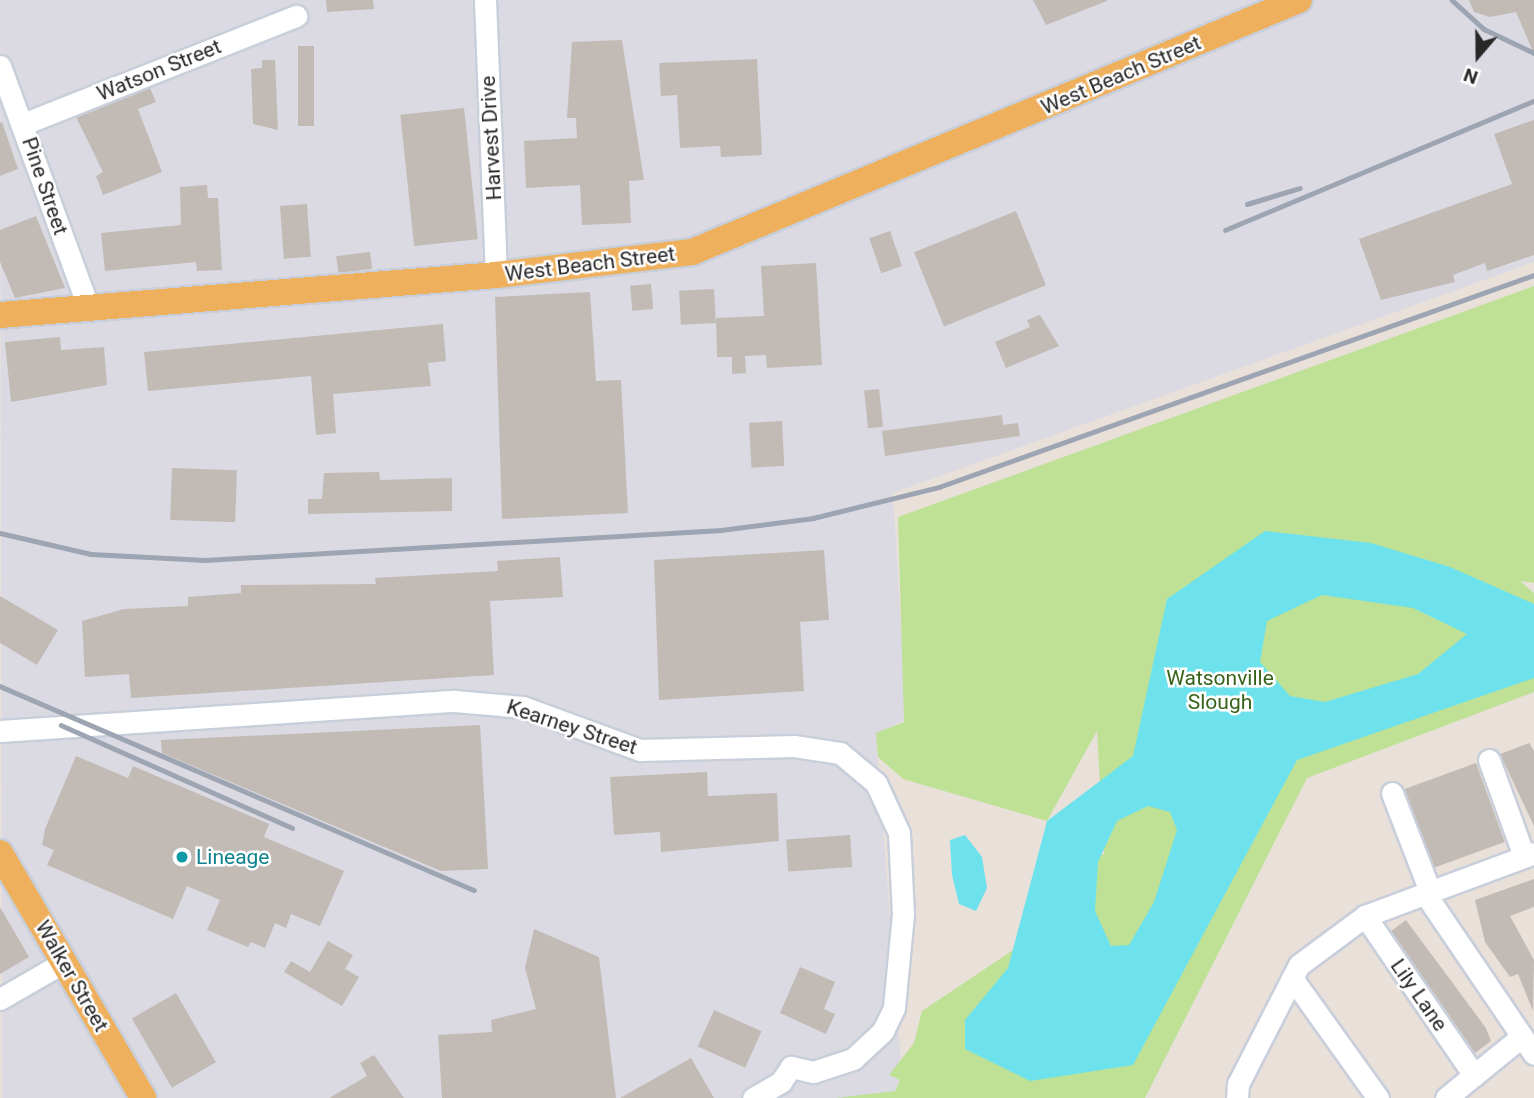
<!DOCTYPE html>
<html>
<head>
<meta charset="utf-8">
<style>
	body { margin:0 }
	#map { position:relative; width:1534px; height:1098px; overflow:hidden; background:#eae0da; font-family:Roboto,sans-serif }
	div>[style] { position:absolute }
	.industrial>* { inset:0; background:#dbdae3 }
	.green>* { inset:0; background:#bee196 }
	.water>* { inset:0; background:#6de2ec }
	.building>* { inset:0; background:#c2bbb5; transform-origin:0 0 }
	.roads { filter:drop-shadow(2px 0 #c8cfda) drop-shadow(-2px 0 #c8cfda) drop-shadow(0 2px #c8cfda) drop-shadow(0 -2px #c8cfda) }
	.minor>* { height:21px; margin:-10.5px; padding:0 10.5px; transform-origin:10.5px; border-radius:10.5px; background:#fff }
	.major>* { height:26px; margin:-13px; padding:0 13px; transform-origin:13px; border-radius:13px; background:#eeb05c }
	.rail>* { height:4.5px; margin:-2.25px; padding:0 2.25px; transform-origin:2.25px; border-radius:2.25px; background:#9da4b2 }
	.dots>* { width:19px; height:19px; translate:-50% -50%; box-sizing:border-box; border:4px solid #fff; border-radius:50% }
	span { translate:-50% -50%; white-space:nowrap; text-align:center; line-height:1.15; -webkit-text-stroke:5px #fff; paint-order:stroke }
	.street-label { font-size:21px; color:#282828 }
	.park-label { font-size:21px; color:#37631a }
	.culture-label { font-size:21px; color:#0d838f }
	.left { translate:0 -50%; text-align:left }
	.north { position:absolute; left:1443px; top:21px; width:70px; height:70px; -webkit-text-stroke:5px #fff; paint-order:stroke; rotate:200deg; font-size:19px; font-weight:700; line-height:28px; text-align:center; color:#282828 }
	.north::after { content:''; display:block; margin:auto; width:24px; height:32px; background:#282828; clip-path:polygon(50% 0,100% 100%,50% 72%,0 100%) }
</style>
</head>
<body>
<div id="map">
	<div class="industrial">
		<i style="clip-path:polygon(0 0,1534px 0,1534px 262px,893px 493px,907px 719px,876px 734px,902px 1076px,892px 1098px,2px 1098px)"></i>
	</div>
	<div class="green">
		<i style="clip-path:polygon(1534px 286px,1534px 583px,1520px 581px,1534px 593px,1534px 692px,1307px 778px,1145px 1098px,836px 1098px,895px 1091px,900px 1080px,889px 1075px,914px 1043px,922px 1011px,1028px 940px,1060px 873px,1104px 854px,1097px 731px,1047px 821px,903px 779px,878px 757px,876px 733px,904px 722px,898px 517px)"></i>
	</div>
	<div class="water">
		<i style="clip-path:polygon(evenodd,1265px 531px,1371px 543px,1450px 567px,1534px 604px,1534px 678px,1297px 760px,1133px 1065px,1030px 1081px,965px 1049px,965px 1020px,1008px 968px,1047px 821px,1133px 756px,1167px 599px,1265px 531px,1322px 595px,1413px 608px,1467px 634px,1418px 674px,1325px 702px,1290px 696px,1260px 662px,1267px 621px,1322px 595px,1265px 531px,1148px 806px,1170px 812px,1177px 830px,1154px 902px,1129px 945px,1111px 946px,1095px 911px,1098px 862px,1117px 821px,1148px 806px)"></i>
		<i style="clip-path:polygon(965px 835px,982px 857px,987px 888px,976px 911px,959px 904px,952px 875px,950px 840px)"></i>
	</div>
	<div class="building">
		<i style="clip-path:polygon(326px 0,373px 0,374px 9px,327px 12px)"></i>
		<i style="clip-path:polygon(1033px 0,1107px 0,1107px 1px,1046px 25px)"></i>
		<i style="clip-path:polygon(1469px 0,1534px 0,1534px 54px,1516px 12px,1490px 17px,1474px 12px)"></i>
		<i style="clip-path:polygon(622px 40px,644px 180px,629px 181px,631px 223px,582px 225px,580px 185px,526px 188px,524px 141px,577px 138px,576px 118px,567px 118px,572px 42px)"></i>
		<i style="left:298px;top:46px;width:16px;height:80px"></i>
		<i style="clip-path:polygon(757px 59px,762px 155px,721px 157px,720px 146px,680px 148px,677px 95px,661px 96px,659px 63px)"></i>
		<i style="clip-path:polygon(262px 60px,275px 60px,278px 130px,253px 124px,251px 69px,262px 68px)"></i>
		<i style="clip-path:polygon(150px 88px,156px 102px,138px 109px,162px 172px,103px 195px,96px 176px,103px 172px,76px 117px)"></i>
		<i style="left:464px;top:108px;width:132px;height:64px;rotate:84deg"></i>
		<i style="clip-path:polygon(1534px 120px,1534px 255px,1487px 271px,1485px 263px,1453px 275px,1455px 282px,1381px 300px,1359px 239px,1512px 184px,1494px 134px)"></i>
		<i style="clip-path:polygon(2px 122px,18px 169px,0 176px,0 123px)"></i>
		<i style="clip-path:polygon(207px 185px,208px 198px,218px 198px,222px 270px,197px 271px,196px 262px,105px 271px,101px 233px,181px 225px,180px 187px)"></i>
		<i style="left:307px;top:204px;width:53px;height:27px;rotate:86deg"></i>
		<i style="left:1016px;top:211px;width:80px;height:110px;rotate:68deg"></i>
		<i style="clip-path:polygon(36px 216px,65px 288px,15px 298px,0 262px,0 230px)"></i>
		<i style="left:890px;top:231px;width:37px;height:22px;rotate:71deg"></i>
		<i style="left:370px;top:252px;width:17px;height:34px;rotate:83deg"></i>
		<i style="clip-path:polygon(816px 263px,822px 365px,767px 368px,766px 355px,745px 356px,746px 373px,732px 374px,732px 357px,717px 357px,716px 318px,764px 316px,761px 266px)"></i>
		<i style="left:651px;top:284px;width:25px;height:21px;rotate:85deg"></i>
		<i style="left:714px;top:289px;width:34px;height:35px;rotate:87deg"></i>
		<i style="clip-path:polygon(590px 292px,596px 381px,621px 380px,628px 513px,502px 519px,495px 297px)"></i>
		<i style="clip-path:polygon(1040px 315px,1059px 346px,1006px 368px,995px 342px,1030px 327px,1027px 320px)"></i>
		<i style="clip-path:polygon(443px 324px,446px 361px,428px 363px,431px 386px,333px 394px,336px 433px,316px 435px,311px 376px,148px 391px,144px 352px)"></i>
		<i style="clip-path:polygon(60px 337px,61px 350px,104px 347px,107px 385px,11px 402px,5px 342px)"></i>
		<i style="left:879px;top:389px;width:38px;height:15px;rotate:84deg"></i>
		<i style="clip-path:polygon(1002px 415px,1003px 425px,1018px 423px,1020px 436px,885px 456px,882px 431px)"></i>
		<i style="left:782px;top:421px;width:45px;height:33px;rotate:87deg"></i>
		<i style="left:172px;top:468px;width:65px;height:52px;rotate:2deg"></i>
		<i style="clip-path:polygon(379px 472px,380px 480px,452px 478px,452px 511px,308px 514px,308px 499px,322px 499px,324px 473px)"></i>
		<i style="clip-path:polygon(824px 550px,829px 620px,800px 622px,804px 691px,659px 700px,654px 560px)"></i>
		<i style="clip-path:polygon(560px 557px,563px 597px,490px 601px,494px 675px,131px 698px,129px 674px,85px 677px,82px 621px,124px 609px,188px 606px,188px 597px,241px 593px,241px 585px,376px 584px,375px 578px,498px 571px,497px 561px)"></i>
		<i style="clip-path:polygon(0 596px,58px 630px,37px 665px,0 643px)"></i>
		<i style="clip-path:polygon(480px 725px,488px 869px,441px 871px,162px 753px,161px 740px)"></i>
		<i style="clip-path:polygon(1529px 743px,1534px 751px,1534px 826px,1500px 754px)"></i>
		<i style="clip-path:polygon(76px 756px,128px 778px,133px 766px,269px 824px,264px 837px,344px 871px,320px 926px,291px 914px,286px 928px,275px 923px,265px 948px,251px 942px,248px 947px,207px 930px,220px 900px,187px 886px,173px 919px,47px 865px,54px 850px,42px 845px,45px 829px)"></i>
		<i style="left:1476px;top:763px;width:84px;height:76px;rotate:70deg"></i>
		<i style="clip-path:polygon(707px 772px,708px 796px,777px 793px,779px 841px,661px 852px,660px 832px,614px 835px,610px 777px)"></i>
		<i style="left:850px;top:835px;width:32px;height:64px;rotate:86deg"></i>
		<i style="clip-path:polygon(1534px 879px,1534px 907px,1510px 916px,1534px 960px,1533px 1011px,1518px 974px,1510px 977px,1485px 942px,1475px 900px)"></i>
		<i style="clip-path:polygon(0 907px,29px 957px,0 974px)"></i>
		<i style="clip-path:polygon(1406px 920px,1486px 1028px,1491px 1041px,1475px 1053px,1391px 931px)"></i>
		<i style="clip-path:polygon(534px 929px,599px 957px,616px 1098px,442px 1098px,438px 1035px,492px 1032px,491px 1020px,536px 1009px,525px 968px)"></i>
		<i style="clip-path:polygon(328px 941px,353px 955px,345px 969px,359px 977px,342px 1006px,284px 972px,291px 961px,310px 972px)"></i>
		<i style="clip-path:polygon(800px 967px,835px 982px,824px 1009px,835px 1014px,826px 1034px,780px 1013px)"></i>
		<i style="left:176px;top:993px;width:80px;height:51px;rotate:60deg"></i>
		<i style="left:714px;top:1010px;width:52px;height:40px;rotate:24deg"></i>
		<i style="clip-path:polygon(374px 1055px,404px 1098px,329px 1098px,367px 1076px,360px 1063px)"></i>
		<i style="clip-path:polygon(691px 1058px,714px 1098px,620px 1098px)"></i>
	</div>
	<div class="roads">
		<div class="minor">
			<i style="left:485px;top:0;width:275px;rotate:87.7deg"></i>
			<i style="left:0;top:66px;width:257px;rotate:69.9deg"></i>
			<i style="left:23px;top:124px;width:294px;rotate:-21.6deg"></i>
			<i style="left:0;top:731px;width:455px;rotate:-3.8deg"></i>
			<i style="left:454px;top:701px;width:69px;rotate:5deg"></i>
			<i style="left:523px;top:707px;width:125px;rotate:20.2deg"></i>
			<i style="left:640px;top:750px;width:154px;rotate:-1.5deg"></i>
			<i style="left:794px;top:746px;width:47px;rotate:8.7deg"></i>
			<i style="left:840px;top:753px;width:47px;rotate:39.8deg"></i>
			<i style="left:876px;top:783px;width:55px;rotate:65.3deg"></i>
			<i style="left:899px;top:833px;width:81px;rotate:87.2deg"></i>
			<i style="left:903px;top:914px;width:94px;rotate:95.5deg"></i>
			<i style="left:894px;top:1008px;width:25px;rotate:116deg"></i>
			<i style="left:883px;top:1031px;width:41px;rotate:137deg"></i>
			<i style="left:853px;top:1059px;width:42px;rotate:162deg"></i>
			<i style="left:813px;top:1072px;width:23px;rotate:-167deg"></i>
			<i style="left:791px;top:1067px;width:18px;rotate:124deg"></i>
			<i style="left:781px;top:1082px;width:32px;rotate:150deg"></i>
			<i style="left:1489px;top:760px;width:102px;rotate:70deg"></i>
			<i style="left:1392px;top:793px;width:108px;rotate:68.9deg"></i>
			<i style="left:1426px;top:895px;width:192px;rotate:55.8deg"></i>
			<i style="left:1365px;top:916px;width:193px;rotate:55.6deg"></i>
			<i style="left:1292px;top:978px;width:148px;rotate:54.4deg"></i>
			<i style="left:0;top:999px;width:74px;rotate:-30deg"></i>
			<i style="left:1237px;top:1098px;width:14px;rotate:-86deg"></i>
			<i style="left:1238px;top:1084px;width:134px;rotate:-62.9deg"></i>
			<i style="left:1299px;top:965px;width:82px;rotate:-36.6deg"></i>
			<i style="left:1365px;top:916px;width:180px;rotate:-20.4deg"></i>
			<i style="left:1446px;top:1098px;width:97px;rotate:-39.1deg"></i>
		</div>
		<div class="major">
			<i style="left:0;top:315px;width:498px;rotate:-4.6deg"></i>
			<i style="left:496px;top:275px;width:197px;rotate:-6.7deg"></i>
			<i style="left:692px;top:252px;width:657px;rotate:-22.55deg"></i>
			<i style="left:0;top:853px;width:284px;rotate:59.7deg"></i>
		</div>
	</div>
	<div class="rail">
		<i style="left:1452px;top:0;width:43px;rotate:42.2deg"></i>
		<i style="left:1484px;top:29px;width:55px;rotate:25.6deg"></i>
		<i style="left:1247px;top:204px;width:55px;rotate:-16.8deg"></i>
		<i style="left:1225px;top:230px;width:335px;rotate:-22.7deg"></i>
		<i style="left:0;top:533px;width:93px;rotate:13deg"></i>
		<i style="left:91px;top:554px;width:114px;rotate:3deg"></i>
		<i style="left:205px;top:560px;width:517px;rotate:-3.33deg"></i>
		<i style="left:721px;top:530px;width:93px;rotate:-7.4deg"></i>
		<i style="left:813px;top:518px;width:130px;rotate:-13.8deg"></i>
		<i style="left:939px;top:487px;width:632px;rotate:-19.61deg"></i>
		<i style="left:0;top:686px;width:516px;rotate:23.29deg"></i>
		<i style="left:61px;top:725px;width:253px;rotate:24deg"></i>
	</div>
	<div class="dots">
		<i style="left:182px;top:857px;background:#0f9aa8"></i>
	</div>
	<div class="street-label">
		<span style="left:159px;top:70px;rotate:-22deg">Watson Street</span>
		<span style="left:1121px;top:75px;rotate:-23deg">West Beach Street</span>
		<span style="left:491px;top:138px;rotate:-93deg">Harvest Drive</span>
		<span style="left:45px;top:186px;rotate:71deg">Pine Street</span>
		<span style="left:590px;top:264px;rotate:-7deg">West Beach Street</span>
		<span style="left:572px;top:727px;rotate:18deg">Kearney Street</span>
		<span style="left:72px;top:976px;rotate:60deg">Walker Street</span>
		<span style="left:1419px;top:995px;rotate:55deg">Lily Lane</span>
	</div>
	<div class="park-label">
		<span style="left:1220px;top:690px">Watsonville<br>Slough</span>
	</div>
	<div class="culture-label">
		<span class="left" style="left:196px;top:857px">Lineage</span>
	</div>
	<div class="north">N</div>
</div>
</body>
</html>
